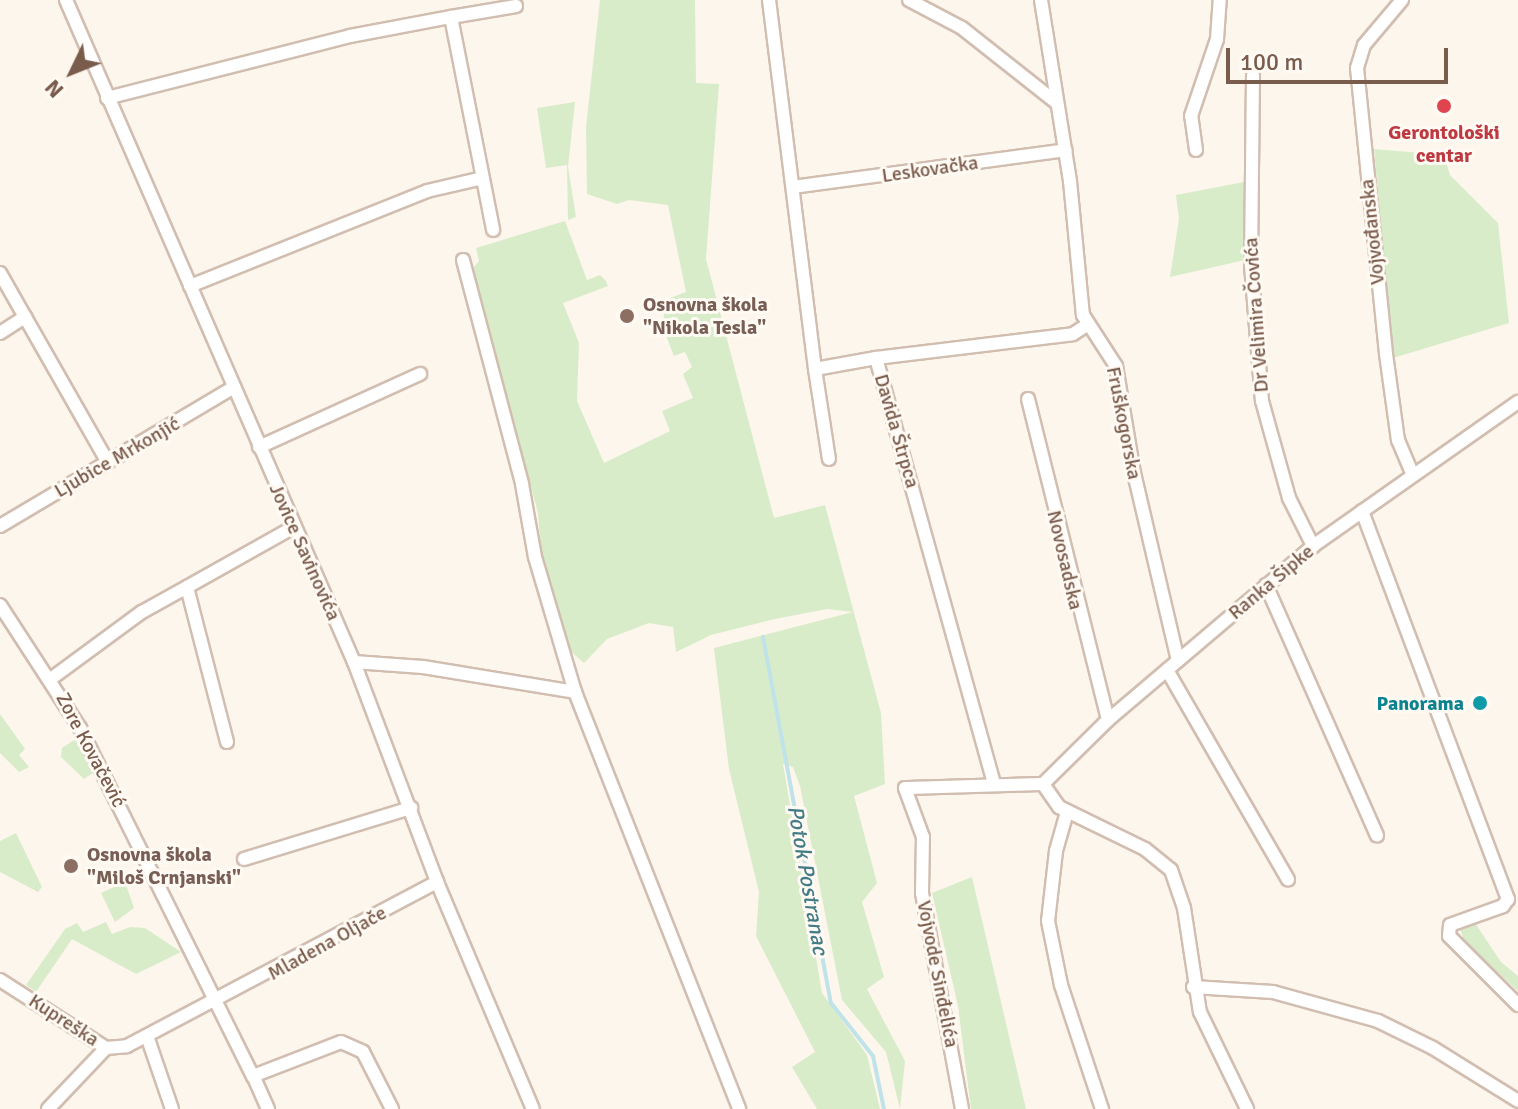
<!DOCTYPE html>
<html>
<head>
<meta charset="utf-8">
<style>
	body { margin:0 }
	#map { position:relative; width:1518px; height:1109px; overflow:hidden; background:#fdf6ec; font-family:Signika,sans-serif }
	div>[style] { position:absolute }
	.green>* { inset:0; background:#d8ecc9 }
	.stream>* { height:4px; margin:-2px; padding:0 2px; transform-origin:2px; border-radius:2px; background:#bfe3e8 }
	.roads { filter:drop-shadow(2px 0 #d1beb0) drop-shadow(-2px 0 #d1beb0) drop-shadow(0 2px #d1beb0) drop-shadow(0 -2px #d1beb0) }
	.minor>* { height:12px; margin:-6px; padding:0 6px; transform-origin:6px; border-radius:6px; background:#fff }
	.dots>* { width:22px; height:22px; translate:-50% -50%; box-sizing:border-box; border:4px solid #fffaf3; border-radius:50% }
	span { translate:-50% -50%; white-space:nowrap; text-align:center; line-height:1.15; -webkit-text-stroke:6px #fffaf3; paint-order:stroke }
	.health-label { font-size:20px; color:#be3a42; font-weight:700 }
	.street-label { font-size:20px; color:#7a5c4d }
	.education-label { font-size:20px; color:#785e54; font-weight:700 }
	.left { translate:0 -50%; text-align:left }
	.culture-label { font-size:20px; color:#0d838f; font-weight:700 }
	.right { translate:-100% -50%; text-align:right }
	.water-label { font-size:22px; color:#437c86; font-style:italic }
	.north { position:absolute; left:32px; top:32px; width:80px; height:80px; -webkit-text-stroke:6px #fffaf3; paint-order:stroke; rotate:227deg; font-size:22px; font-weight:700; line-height:32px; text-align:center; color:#7a5c4d }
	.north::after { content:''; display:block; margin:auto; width:28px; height:36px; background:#7a5c4d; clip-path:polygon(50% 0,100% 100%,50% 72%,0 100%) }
	.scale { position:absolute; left:1226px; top:48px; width:222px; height:36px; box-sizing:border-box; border:4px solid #7a5c4d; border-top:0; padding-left:10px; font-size:24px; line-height:28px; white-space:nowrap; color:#7a5c4d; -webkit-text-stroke:6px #fffaf3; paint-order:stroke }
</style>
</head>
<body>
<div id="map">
	<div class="green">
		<i style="clip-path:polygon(600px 0,695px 0,696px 83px,719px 84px,706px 259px,774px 518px,825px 505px,881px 713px,885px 784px,854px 796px,877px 883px,862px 902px,884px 977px,867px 989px,905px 1061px,900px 1109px,886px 1052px,842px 1000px,800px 786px,793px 767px,783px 764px,822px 993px,867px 1055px,880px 1109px,817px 1109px,792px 1067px,815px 1052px,756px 936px,759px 892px,729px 769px,714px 648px,853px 612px,827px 609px,775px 619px,711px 635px,676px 652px,673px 627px,649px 623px,607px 639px,584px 663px,568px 649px,541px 553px,538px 513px,473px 268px,479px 261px,476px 248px,565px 221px,587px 280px,600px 275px,606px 281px,608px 286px,563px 303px,579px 343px,577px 401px,604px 463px,670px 431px,662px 411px,693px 398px,683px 374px,692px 367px,685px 352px,674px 356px,663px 328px,665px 300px,686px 292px,668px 205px,629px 200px,617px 204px,587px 194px,586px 127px)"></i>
		<i style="clip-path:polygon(575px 102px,568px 167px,576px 217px,568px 220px,567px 165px,546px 168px,537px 108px)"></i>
		<i style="clip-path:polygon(1374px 149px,1444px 155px,1450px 175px,1498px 223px,1509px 323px,1393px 358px)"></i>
		<i style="clip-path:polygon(1244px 182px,1245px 260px,1170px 277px,1179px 219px,1176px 195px)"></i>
		<i style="clip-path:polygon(0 714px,25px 749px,19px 755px,29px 767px,19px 772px,0 753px)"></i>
		<i style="clip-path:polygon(76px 739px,94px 772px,84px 779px,61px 757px,62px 748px)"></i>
		<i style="clip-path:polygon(16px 833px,42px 887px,38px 892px,0 872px,0 841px)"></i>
		<i style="clip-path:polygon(972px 877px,1005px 1019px,1026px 1109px,971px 1109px,958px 1006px,932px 893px)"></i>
		<i style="clip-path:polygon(125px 882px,134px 908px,115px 922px,101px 893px)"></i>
		<i style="clip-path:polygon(106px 922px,112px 934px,130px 927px,145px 928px,181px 952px,136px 974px,72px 939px,36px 992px,26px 985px,65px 929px,77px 923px,83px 932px)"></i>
		<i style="clip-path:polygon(1475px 923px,1501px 962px,1518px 976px,1518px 991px,1464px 941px,1460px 928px)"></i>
	</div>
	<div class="stream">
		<i style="left:763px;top:637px;width:372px;rotate:79.5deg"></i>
		<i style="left:831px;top:1003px;width:68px;rotate:51.6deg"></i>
		<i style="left:873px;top:1056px;width:54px;rotate:78.3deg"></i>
	</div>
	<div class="roads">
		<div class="minor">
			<i style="left:66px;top:0;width:722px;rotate:66.49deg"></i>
			<i style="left:354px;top:662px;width:235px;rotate:69.3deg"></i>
			<i style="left:437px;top:882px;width:246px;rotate:67.1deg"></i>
			<i style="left:769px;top:0;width:372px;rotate:82.9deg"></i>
			<i style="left:815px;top:369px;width:62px;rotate:-10.2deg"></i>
			<i style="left:876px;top:358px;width:441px;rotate:74.5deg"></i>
			<i style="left:909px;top:0;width:60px;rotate:27.8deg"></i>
			<i style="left:962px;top:28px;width:121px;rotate:38.3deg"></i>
			<i style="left:1041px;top:0;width:183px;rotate:80.9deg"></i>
			<i style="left:1070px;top:181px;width:135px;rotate:84.5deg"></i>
			<i style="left:1083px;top:315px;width:61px;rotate:57.1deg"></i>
			<i style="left:1116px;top:366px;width:109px;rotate:80.5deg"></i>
			<i style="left:1134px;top:473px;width:192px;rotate:76.8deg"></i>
			<i style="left:1402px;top:0;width:59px;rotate:130.2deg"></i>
			<i style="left:1364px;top:45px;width:24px;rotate:107deg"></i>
			<i style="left:1357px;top:68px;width:287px;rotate:84.2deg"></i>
			<i style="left:1386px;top:354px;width:87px;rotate:82.1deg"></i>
			<i style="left:1398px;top:440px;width:38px;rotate:67deg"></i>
			<i style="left:451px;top:17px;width:66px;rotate:-9.6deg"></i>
			<i style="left:1253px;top:75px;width:190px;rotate:90.6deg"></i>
			<i style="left:1251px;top:265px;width:136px;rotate:85.4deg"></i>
			<i style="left:1262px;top:401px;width:101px;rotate:74.4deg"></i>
			<i style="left:1289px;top:498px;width:54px;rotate:63.4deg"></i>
			<i style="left:107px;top:98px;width:251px;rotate:-14.3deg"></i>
			<i style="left:350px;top:36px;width:103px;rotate:-10.7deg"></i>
			<i style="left:451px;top:17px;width:217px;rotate:78.8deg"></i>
			<i style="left:1196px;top:150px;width:34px;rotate:-98deg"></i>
			<i style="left:1191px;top:116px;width:81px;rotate:-71.3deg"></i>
			<i style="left:1217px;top:39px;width:39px;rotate:-86deg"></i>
			<i style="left:793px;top:187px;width:275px;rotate:-7.7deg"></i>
			<i style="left:463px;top:260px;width:232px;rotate:75.2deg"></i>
			<i style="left:522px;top:484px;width:74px;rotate:79.9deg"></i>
			<i style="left:535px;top:557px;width:141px;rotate:73.5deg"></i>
			<i style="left:0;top:273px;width:51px;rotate:60.4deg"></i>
			<i style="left:190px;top:286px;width:255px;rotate:-21.8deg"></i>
			<i style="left:427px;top:191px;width:57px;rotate:-13.1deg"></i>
			<i style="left:0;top:333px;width:30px;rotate:-33deg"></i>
			<i style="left:25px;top:317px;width:166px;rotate:60.3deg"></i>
			<i style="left:876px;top:358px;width:198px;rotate:-6.9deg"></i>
			<i style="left:1073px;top:334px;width:17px;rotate:-33deg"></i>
			<i style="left:815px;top:369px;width:91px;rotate:81.2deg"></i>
			<i style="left:1028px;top:399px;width:331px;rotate:76deg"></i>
			<i style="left:259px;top:447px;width:177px;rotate:-24.4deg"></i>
			<i style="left:1362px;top:511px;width:415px;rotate:69.4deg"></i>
			<i style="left:1508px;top:899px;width:9px;rotate:126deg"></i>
			<i style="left:1503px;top:906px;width:56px;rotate:160.3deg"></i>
			<i style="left:1450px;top:925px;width:11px;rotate:95deg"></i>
			<i style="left:1449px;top:936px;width:98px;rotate:45deg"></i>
			<i style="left:0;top:526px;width:272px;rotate:-30.7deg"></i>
			<i style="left:1266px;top:585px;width:274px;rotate:66.1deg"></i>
			<i style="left:0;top:605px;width:147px;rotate:57deg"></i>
			<i style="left:80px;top:728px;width:389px;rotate:63.6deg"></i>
			<i style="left:354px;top:662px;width:69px;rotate:4.1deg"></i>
			<i style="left:423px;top:667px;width:154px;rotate:9.3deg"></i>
			<i style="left:575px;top:692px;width:448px;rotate:68.5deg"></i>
			<i style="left:1167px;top:670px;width:242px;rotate:60deg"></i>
			<i style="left:52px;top:678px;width:112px;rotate:-36.3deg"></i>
			<i style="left:142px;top:612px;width:51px;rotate:-29.1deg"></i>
			<i style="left:227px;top:742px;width:160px;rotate:-104.5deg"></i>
			<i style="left:187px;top:587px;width:123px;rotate:-29.3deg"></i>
			<i style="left:1043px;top:784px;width:91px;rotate:-44.6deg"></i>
			<i style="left:1108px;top:720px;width:269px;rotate:-40.3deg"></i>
			<i style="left:1313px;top:546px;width:251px;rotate:-35.1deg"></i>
			<i style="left:1043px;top:784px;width:28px;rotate:55deg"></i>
			<i style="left:1059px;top:807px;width:96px;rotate:26deg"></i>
			<i style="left:1145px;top:849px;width:33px;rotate:39deg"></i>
			<i style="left:1171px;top:870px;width:40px;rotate:71.1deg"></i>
			<i style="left:1184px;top:908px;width:105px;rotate:81.3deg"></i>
			<i style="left:1200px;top:1012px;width:108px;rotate:64.1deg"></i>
			<i style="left:1067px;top:812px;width:41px;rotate:105.8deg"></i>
			<i style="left:1056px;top:851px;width:70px;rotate:96.5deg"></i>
			<i style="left:1048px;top:921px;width:65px;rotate:78.5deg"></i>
			<i style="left:1061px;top:985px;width:131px;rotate:71.7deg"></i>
			<i style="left:244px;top:859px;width:175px;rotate:-17deg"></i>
			<i style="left:0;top:980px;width:126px;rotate:32.7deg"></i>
			<i style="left:106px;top:1048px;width:21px;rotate:-5deg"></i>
			<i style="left:127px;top:1046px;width:351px;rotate:-27.9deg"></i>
			<i style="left:1193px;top:987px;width:80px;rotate:3.6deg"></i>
			<i style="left:1273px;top:992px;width:109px;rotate:15.4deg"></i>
			<i style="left:1378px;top:1021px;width:61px;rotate:26.1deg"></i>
			<i style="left:1433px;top:1048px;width:100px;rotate:31.9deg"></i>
			<i style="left:147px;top:1036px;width:77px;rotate:71.1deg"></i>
			<i style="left:48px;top:1109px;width:84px;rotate:-46.4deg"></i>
			<i style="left:268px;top:1109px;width:36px;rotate:-114deg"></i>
			<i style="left:253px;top:1076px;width:94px;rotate:-21.1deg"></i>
			<i style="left:341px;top:1042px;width:24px;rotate:24deg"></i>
			<i style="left:363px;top:1052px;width:64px;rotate:63deg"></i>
			<i style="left:962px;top:1109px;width:220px;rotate:-100.5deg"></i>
			<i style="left:922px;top:893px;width:56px;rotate:-89deg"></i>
			<i style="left:923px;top:837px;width:52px;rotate:-110.2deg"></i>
			<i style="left:905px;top:788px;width:138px;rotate:-1.7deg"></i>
		</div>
	</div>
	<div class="dots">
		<i style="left:1444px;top:106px;background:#e0444e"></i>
		<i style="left:627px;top:316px;background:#8d6e63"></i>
		<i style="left:1480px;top:703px;background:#0f9aa8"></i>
		<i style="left:71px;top:866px;background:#8d6e63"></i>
	</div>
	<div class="health-label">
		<span style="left:1444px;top:144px">Gerontološki<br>centar</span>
	</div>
	<div class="street-label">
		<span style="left:930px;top:169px;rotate:-8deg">Leskovačka</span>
		<span style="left:1372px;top:232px;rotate:-96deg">Vojvođanska</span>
		<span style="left:1256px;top:315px;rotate:-94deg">Dr Velimira Čovića</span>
		<span style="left:1124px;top:423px;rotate:79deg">Fruškogorska</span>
		<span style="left:897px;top:431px;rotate:74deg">Davida Štrpca</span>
		<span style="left:117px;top:457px;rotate:-30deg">Ljubice Mrkonjić</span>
		<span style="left:305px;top:552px;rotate:66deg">Jovice Savinovića</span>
		<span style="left:1065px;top:560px;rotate:77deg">Novosadska</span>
		<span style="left:1271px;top:582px;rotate:-40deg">Ranka Šipke</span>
		<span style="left:91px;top:750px;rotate:62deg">Zore Kovačević</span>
		<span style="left:327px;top:943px;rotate:-29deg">Mladena Oljače</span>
		<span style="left:938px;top:974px;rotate:79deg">Vojvode Sinđelića</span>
		<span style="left:64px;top:1020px;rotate:33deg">Kupreška</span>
	</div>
	<div class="education-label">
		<span class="left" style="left:643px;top:316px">Osnovna škola<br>"Nikola Tesla"</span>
		<span class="left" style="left:87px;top:866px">Osnovna škola<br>"Miloš Crnjanski"</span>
	</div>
	<div class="culture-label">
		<span class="right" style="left:1464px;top:703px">Panorama</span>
	</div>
	<div class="water-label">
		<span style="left:808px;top:880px;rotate:80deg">Potok Postranac</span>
	</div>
	<div class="north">N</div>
	<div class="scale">100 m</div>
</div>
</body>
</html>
